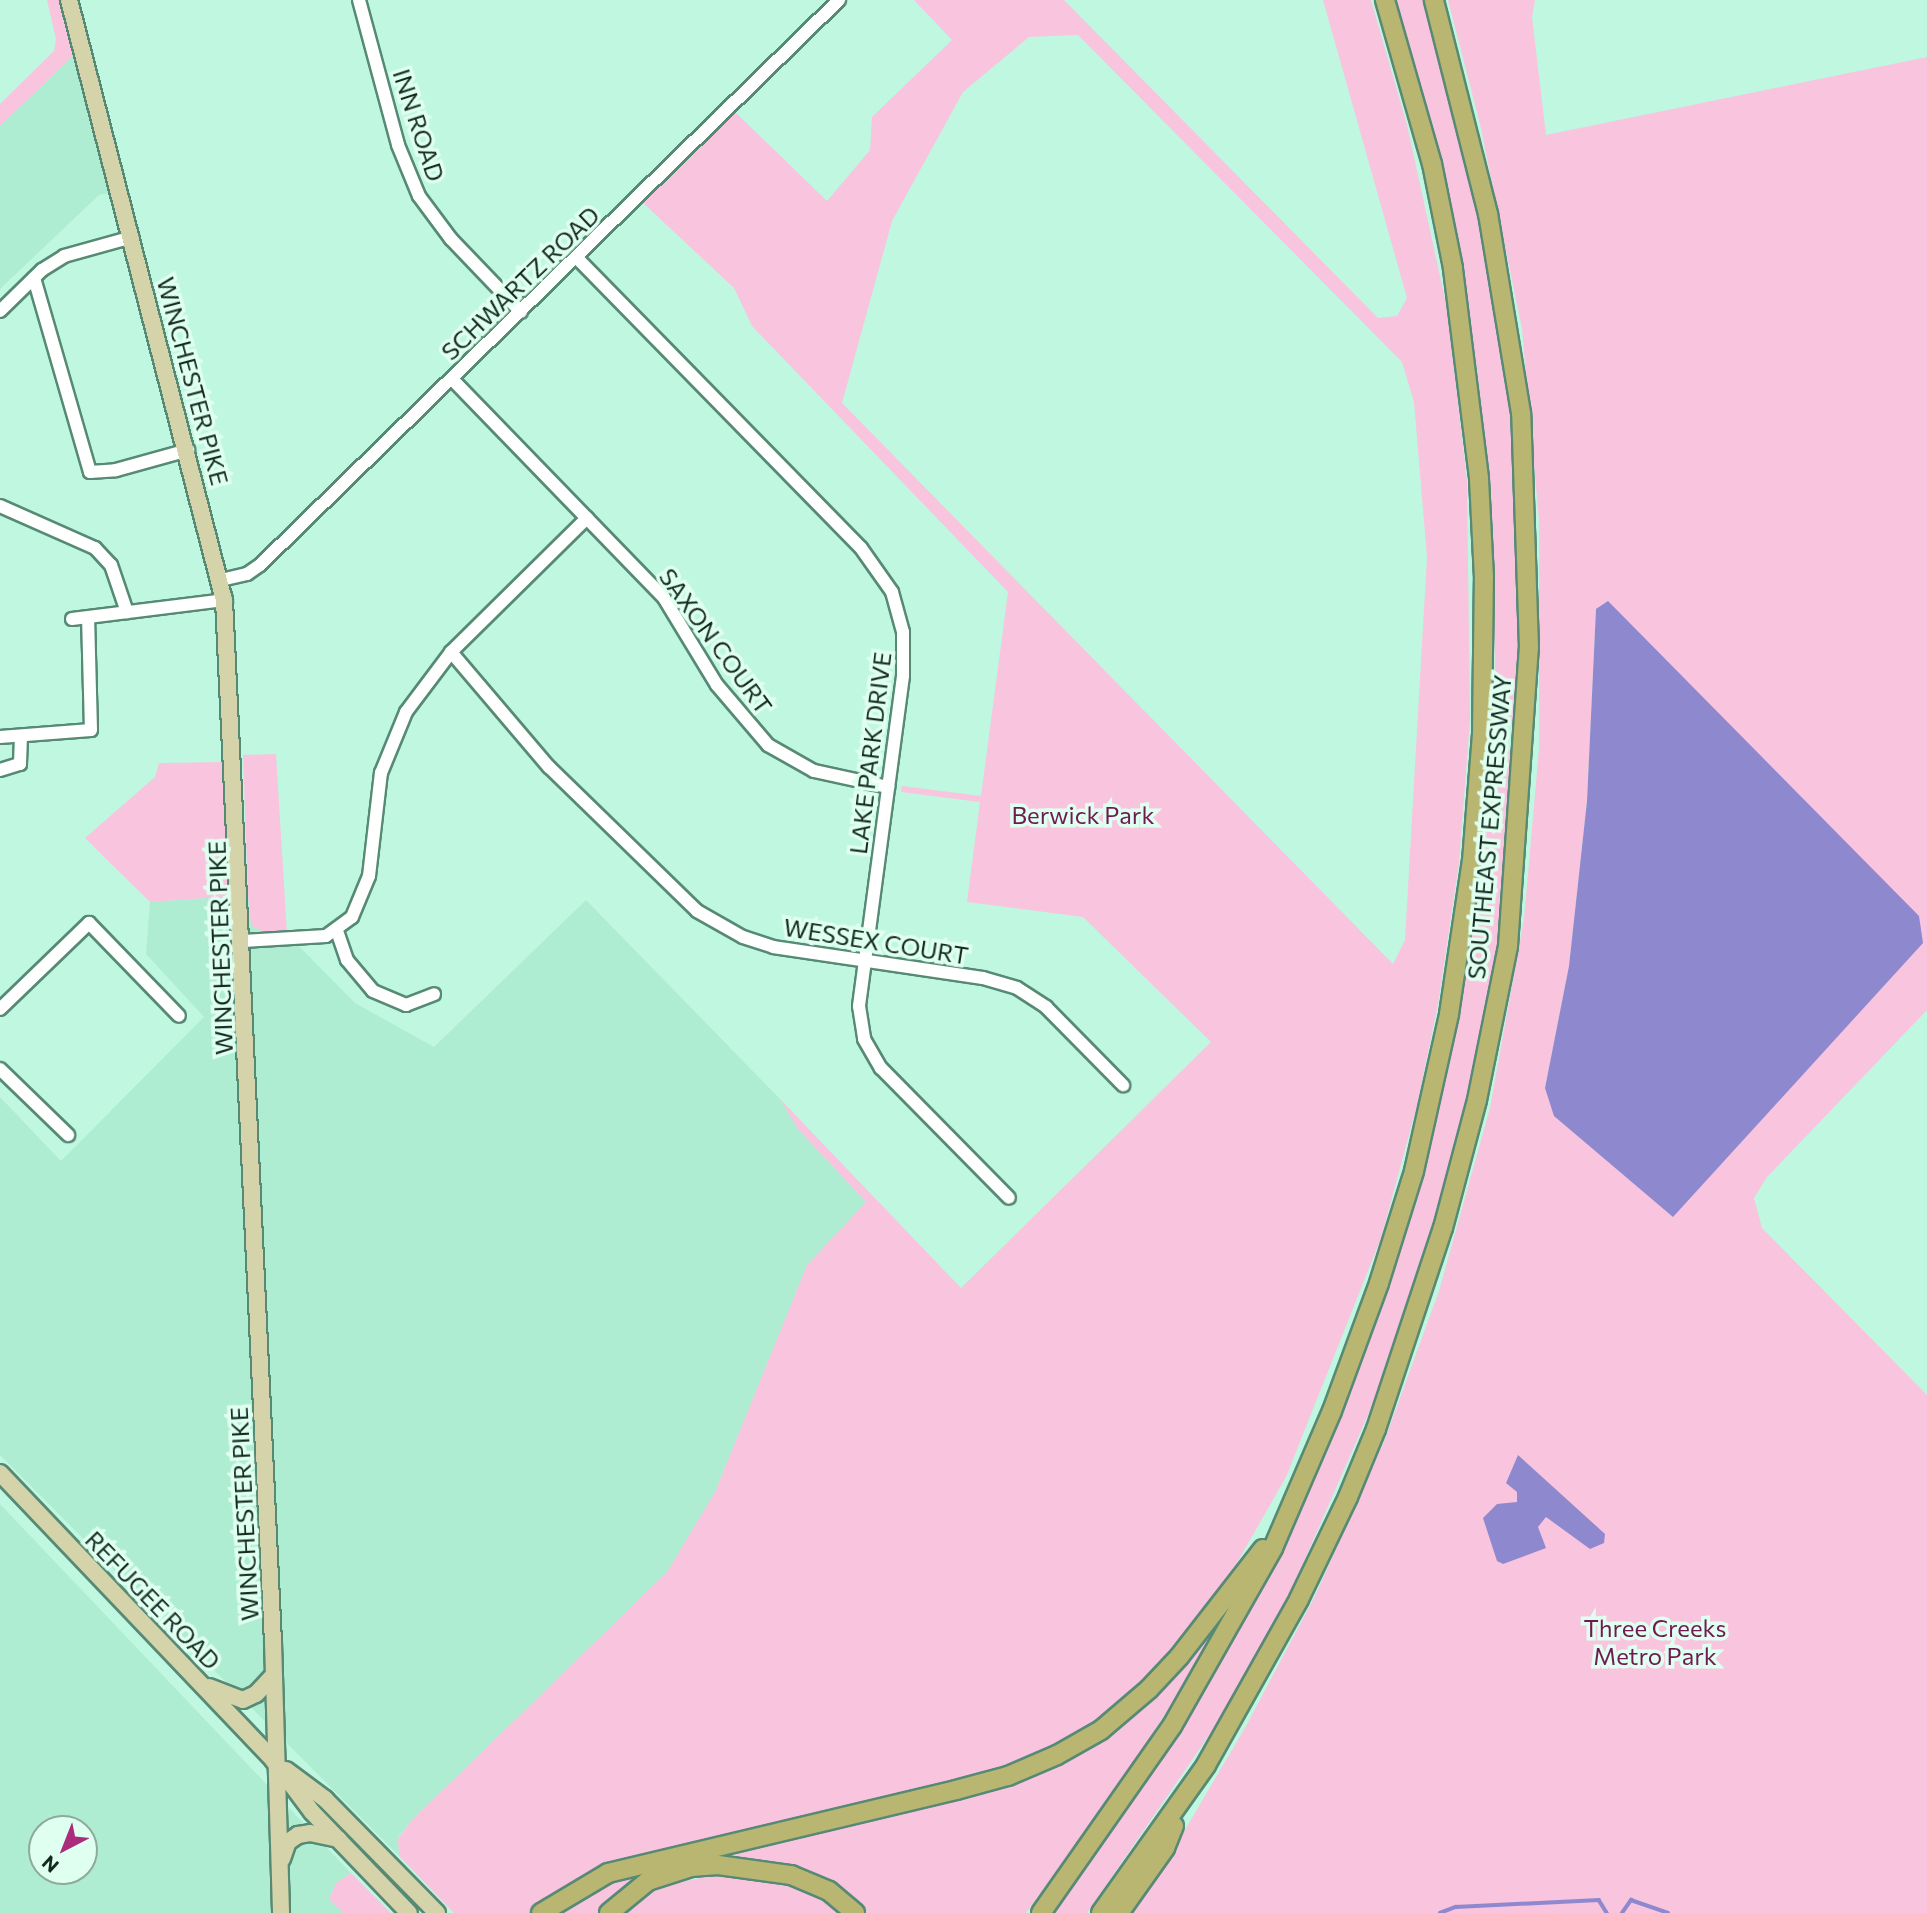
<!DOCTYPE html>
<html>
<head>
<meta charset="utf-8">
<style>
	body { margin:0 }
	#map { position:relative; width:1927px; height:1913px; overflow:hidden; background:#c0f7e0; font-family:Commissioner,sans-serif }
	div>[style] { position:absolute }
	.built>* { inset:0; background:#afedd2 }
	.green>* { inset:0; background:#f8c4de }
	.water>* { inset:0; background:#8e88ce }
	.stream>* { height:3.5px; margin:-1.75px; padding:0 1.75px; transform-origin:1.75px; border-radius:1.75px; background:#8e88ce }
	.roads { filter:drop-shadow(2px 0 #568a75) drop-shadow(-2px 0 #568a75) drop-shadow(0 2px #568a75) drop-shadow(0 -2px #568a75) }
	.minor>* { height:12px; margin:-6px; padding:0 6px; transform-origin:6px; border-radius:6px; background:#fff }
	.major>* { height:16px; margin:-8px; padding:0 8px; transform-origin:8px; border-radius:8px; background:#d4d3aa }
	.highway>* { height:18px; margin:-9px; padding:0 9px; transform-origin:9px; border-radius:9px; background:#b8b671 }
	span { translate:-50% -50%; white-space:nowrap; text-align:center; line-height:1.15; -webkit-text-stroke:7px #dffff0; paint-order:stroke }
	.street-label { font-size:24px; color:#142a21 }
	.park-label { font-size:24px; color:#711a50 }
	.north { position:absolute; left:28px; top:1815px; width:70px; height:70px; box-sizing:border-box; background:#dffff0; border:2px solid #8eaa9d; border-radius:50%; rotate:222deg; font-size:19px; font-weight:700; line-height:28px; text-align:center; color:#142a21 }
	.north::after { content:''; display:block; margin:auto; width:24px; height:32px; background:#ab2c7c; clip-path:polygon(50% 0,100% 100%,50% 72%,0 100%) }
</style>
</head>
<body>
<div id="map">
	<div class="built">
		<i style="clip-path:polygon(74px 55px,114px 192px,99px 195px,0 289px,0 126px)"></i>
		<i style="clip-path:polygon(248px 895px,251px 925px,287px 934px,355px 1003px,434px 1047px,586px 900px,781px 1100px,797px 1128px,866px 1202px,807px 1265px,715px 1492px,667px 1572px,411px 1821px,398px 1838px,399px 1856px,0 1455px,0 1097px,61px 1161px,204px 1017px,146px 954px,150px 902px)"></i>
		<i style="clip-path:polygon(evenodd,0 1504px,351px 1873px,336px 1883px,329px 1899px,343px 1913px,0 1913px,0 1504px,42px 1829px,84px 1829px,84px 1871px,42px 1871px,42px 1829px)"></i>
	</div>
	<div class="green">
		<i style="clip-path:polygon(47px 0,59px 0,74px 55px,0 126px,0 104px,54px 51px,56px 39px)"></i>
		<i style="clip-path:polygon(evenodd,914px 0,1064px 0,1378px 318px,1397px 316px,1407px 298px,1323px 0,1371px 0,1407px 125px,1447px 308px,1467px 481px,1470px 719px,1459px 863px,1438px 1004px,1417px 1105px,1381px 1238px,1286px 1477px,1226px 1582px,1183px 1639px,1118px 1708px,1084px 1733px,1006px 1769px,638px 1858px,532px 1913px,454px 1913px,399px 1856px,398px 1839px,411px 1821px,667px 1572px,715px 1492px,807px 1265px,866px 1202px,797px 1128px,781px 1100px,961px 1288px,1211px 1042px,1083px 917px,967px 902px,980px 802px,901px 792px,902px 786px,981px 796px,1008px 592px,752px 326px,734px 288px,641px 201px,733px 110px,827px 201px,870px 150px,872px 117px,952px 40px,914px 0,1078px 35px,1402px 362px,1414px 402px,1427px 557px,1405px 940px,1393px 964px,842px 403px,892px 221px,963px 92px,1029px 37px,1078px 35px)"></i>
		<i style="clip-path:polygon(1394px 0,1423px 0,1438px 46px,1467px 156px,1502px 341px,1514px 446px,1521px 623px,1520px 716px,1509px 726px,1499px 722px,1496px 714px,1492px 527px,1477px 368px,1430px 122px)"></i>
		<i style="clip-path:polygon(evenodd,1448px 0,1535px 0,1532px 17px,1546px 135px,1927px 57px,1927px 1010px,1767px 1177px,1754px 1198px,1762px 1228px,1927px 1395px,1927px 1913px,1128px 1913px,1182px 1835px,1246px 1726px,1315px 1596px,1385px 1439px,1439px 1291px,1490px 1108px,1524px 919px,1539px 749px,1539px 521px,1522px 329px,1480px 124px,1448px 0,1596px 610px,1673px 1217px,1545px 1088px,1569px 967px,1587px 801px,1596px 610px)"></i>
		<i style="clip-path:polygon(1497px 746px,1508px 748px,1513px 757px,1499px 943px,1450px 1174px,1381px 1385px,1290px 1593px,1227px 1709px,1087px 1913px,1051px 1913px,1157px 1766px,1269px 1574px,1324px 1452px,1383px 1298px,1429px 1152px,1459px 1007px,1479px 871px,1489px 758px)"></i>
		<i style="clip-path:polygon(276px 754px,287px 934px,263px 932px,251px 925px,248px 895px,243px 755px)"></i>
		<i style="clip-path:polygon(226px 762px,233px 896px,150px 902px,85px 838px,155px 777px,159px 763px)"></i>
		<i style="clip-path:polygon(1204px 1636px,1209px 1638px,1184px 1685px,1124px 1777px,1026px 1913px,863px 1913px,794px 1870px,755px 1861px,712px 1860px,711px 1856px,1062px 1762px)"></i>
		<i style="clip-path:polygon(351px 1873px,391px 1913px,343px 1913px,329px 1899px,336px 1883px)"></i>
		<i style="clip-path:polygon(642px 1873px,643px 1878px,603px 1913px,554px 1913px,607px 1884px)"></i>
		<i style="clip-path:polygon(717px 1875px,757px 1877px,794px 1888px,817px 1896px,841px 1913px,622px 1913px,644px 1894px,661px 1886px)"></i>
	</div>
	<div class="water">
		<i style="clip-path:polygon(1608px 601px,1919px 916px,1923px 943px,1673px 1217px,1554px 1116px,1545px 1088px,1569px 966px,1587px 801px,1596px 609px)"></i>
		<i style="clip-path:polygon(1518px 1455px,1605px 1534px,1604px 1543px,1590px 1549px,1546px 1517px,1538px 1527px,1546px 1548px,1503px 1564px,1497px 1561px,1483px 1518px,1497px 1504px,1517px 1502px,1517px 1492px,1506px 1483px)"></i>
	</div>
	<div class="stream">
		<i style="left:1440px;top:1913px;width:17px;rotate:-21deg"></i>
		<i style="left:1456px;top:1907px;width:143px;rotate:-2.8deg"></i>
		<i style="left:1599px;top:1900px;width:15px;rotate:58deg"></i>
		<i style="left:1622px;top:1913px;width:16px;rotate:-55deg"></i>
		<i style="left:1631px;top:1900px;width:39px;rotate:19deg"></i>
	</div>
	<div class="roads">
		<div class="minor">
			<i style="left:359px;top:0;width:150px;rotate:74.9deg"></i>
			<i style="left:398px;top:145px;width:55px;rotate:67.6deg"></i>
			<i style="left:419px;top:196px;width:54px;rotate:53.3deg"></i>
			<i style="left:451px;top:239px;width:101px;rotate:46.2deg"></i>
			<i style="left:576px;top:257px;width:407px;rotate:45.6deg"></i>
			<i style="left:861px;top:548px;width:54px;rotate:54.8deg"></i>
			<i style="left:892px;top:592px;width:41px;rotate:74.6deg"></i>
			<i style="left:903px;top:632px;width:44px;rotate:90deg"></i>
			<i style="left:903px;top:676px;width:333px;rotate:97.6deg"></i>
			<i style="left:859px;top:1006px;width:33px;rotate:81deg"></i>
			<i style="left:864px;top:1039px;width:34px;rotate:60deg"></i>
			<i style="left:881px;top:1068px;width:182px;rotate:45.4deg"></i>
			<i style="left:34px;top:278px;width:202px;rotate:73.9deg"></i>
			<i style="left:90px;top:472px;width:26px;rotate:-4deg"></i>
			<i style="left:116px;top:470px;width:75px;rotate:-15.5deg"></i>
			<i style="left:0;top:311px;width:59px;rotate:-44.3deg"></i>
			<i style="left:42px;top:270px;width:26px;rotate:-32deg"></i>
			<i style="left:64px;top:256px;width:71px;rotate:-15.6deg"></i>
			<i style="left:452px;top:379px;width:305px;rotate:45.9deg"></i>
			<i style="left:664px;top:598px;width:102px;rotate:58.7deg"></i>
			<i style="left:717px;top:685px;width:79px;rotate:49.6deg"></i>
			<i style="left:768px;top:745px;width:53px;rotate:29.5deg"></i>
			<i style="left:814px;top:771px;width:76px;rotate:12.2deg"></i>
			<i style="left:0;top:506px;width:104px;rotate:23.9deg"></i>
			<i style="left:95px;top:548px;width:23px;rotate:47deg"></i>
			<i style="left:111px;top:565px;width:50px;rotate:71.2deg"></i>
			<i style="left:221px;top:580px;width:27px;rotate:-13deg"></i>
			<i style="left:247px;top:574px;width:16px;rotate:-35deg"></i>
			<i style="left:260px;top:565px;width:809px;rotate:-44.3deg"></i>
			<i style="left:72px;top:619px;width:153px;rotate:-7.1deg"></i>
			<i style="left:451px;top:652px;width:151px;rotate:49.6deg"></i>
			<i style="left:549px;top:767px;width:206px;rotate:44.2deg"></i>
			<i style="left:697px;top:911px;width:53px;rotate:29.5deg"></i>
			<i style="left:743px;top:937px;width:32px;rotate:18deg"></i>
			<i style="left:773px;top:947px;width:212px;rotate:8.4deg"></i>
			<i style="left:983px;top:978px;width:35px;rotate:16deg"></i>
			<i style="left:1017px;top:988px;width:35px;rotate:33deg"></i>
			<i style="left:1046px;top:1007px;width:110px;rotate:45.4deg"></i>
			<i style="left:0;top:737px;width:91px;rotate:-4.4deg"></i>
			<i style="left:91px;top:730px;width:112px;rotate:-91.5deg"></i>
			<i style="left:0;top:770px;width:21px;rotate:-17deg"></i>
			<i style="left:20px;top:764px;width:27px;rotate:-88deg"></i>
			<i style="left:337px;top:931px;width:31px;rotate:71deg"></i>
			<i style="left:347px;top:960px;width:40px;rotate:50deg"></i>
			<i style="left:373px;top:991px;width:36px;rotate:23deg"></i>
			<i style="left:406px;top:1005px;width:30px;rotate:-21deg"></i>
			<i style="left:243px;top:941px;width:83px;rotate:-3.4deg"></i>
			<i style="left:326px;top:936px;width:32px;rotate:-36deg"></i>
			<i style="left:352px;top:917px;width:44px;rotate:-67.5deg"></i>
			<i style="left:369px;top:876px;width:104px;rotate:-83.4deg"></i>
			<i style="left:381px;top:773px;width:66px;rotate:-67.7deg"></i>
			<i style="left:406px;top:712px;width:75px;rotate:-53.1deg"></i>
			<i style="left:451px;top:652px;width:191px;rotate:-44.6deg"></i>
			<i style="left:0;top:1009px;width:124px;rotate:-44deg"></i>
			<i style="left:89px;top:923px;width:129px;rotate:45.9deg"></i>
			<i style="left:0;top:1069px;width:95px;rotate:44.1deg"></i>
		</div>
		<div class="major">
			<i style="left:69px;top:0;width:620px;rotate:75.52deg"></i>
			<i style="left:224px;top:600px;width:1043px;rotate:87.31deg"></i>
			<i style="left:273px;top:1642px;width:271px;rotate:88.3deg"></i>
			<i style="left:0;top:1473px;width:396px;rotate:46.4deg"></i>
			<i style="left:273px;top:1760px;width:65px;rotate:53.1deg"></i>
			<i style="left:312px;top:1812px;width:140px;rotate:46.2deg"></i>
			<i style="left:209px;top:1687px;width:36px;rotate:21deg"></i>
			<i style="left:243px;top:1700px;width:14px;rotate:-25deg"></i>
			<i style="left:256px;top:1694px;width:26px;rotate:-47deg"></i>
			<i style="left:286px;top:1770px;width:49px;rotate:36.6deg"></i>
			<i style="left:325px;top:1799px;width:160px;rotate:45.5deg"></i>
			<i style="left:282px;top:1859px;width:18px;rotate:-71deg"></i>
			<i style="left:288px;top:1842px;width:12px;rotate:-35deg"></i>
			<i style="left:298px;top:1835px;width:12px;rotate:-9deg"></i>
			<i style="left:310px;top:1833px;width:29px;rotate:12deg"></i>
		</div>
		<div class="highway">
			<i style="left:541px;top:1913px;width:78px;rotate:-30.8deg"></i>
			<i style="left:608px;top:1873px;width:358px;rotate:-13.4deg"></i>
			<i style="left:956px;top:1790px;width:54px;rotate:-15.1deg"></i>
			<i style="left:1008px;top:1776px;width:53px;rotate:-23.2deg"></i>
			<i style="left:1057px;top:1755px;width:51px;rotate:-29.6deg"></i>
			<i style="left:1101px;top:1730px;width:63px;rotate:-40.5deg"></i>
			<i style="left:1149px;top:1689px;width:44px;rotate:-46.8deg"></i>
			<i style="left:1179px;top:1657px;width:137px;rotate:-52.1deg"></i>
			<i style="left:609px;top:1913px;width:50px;rotate:-39.4deg"></i>
			<i style="left:648px;top:1881px;width:45px;rotate:-18deg"></i>
			<i style="left:691px;top:1867px;width:27px;rotate:-4deg"></i>
			<i style="left:718px;top:1865px;width:74px;rotate:7.8deg"></i>
			<i style="left:791px;top:1875px;width:41px;rotate:22.8deg"></i>
			<i style="left:829px;top:1891px;width:34px;rotate:40deg"></i>
			<i style="left:1041px;top:1913px;width:228px;rotate:-55deg"></i>
			<i style="left:1172px;top:1726px;width:205px;rotate:-60.4deg"></i>
			<i style="left:1273px;top:1548px;width:149px;rotate:-66.7deg"></i>
			<i style="left:1332px;top:1411px;width:136px;rotate:-69.8deg"></i>
			<i style="left:1379px;top:1283px;width:117px;rotate:-72.6deg"></i>
			<i style="left:1414px;top:1171px;width:161px;rotate:-77.4deg"></i>
			<i style="left:1449px;top:1014px;width:155px;rotate:-81.5deg"></i>
			<i style="left:1472px;top:861px;width:126px;rotate:-85.5deg"></i>
			<i style="left:1482px;top:735px;width:157px;rotate:-89.3deg"></i>
			<i style="left:1484px;top:578px;width:100px;rotate:-92.9deg"></i>
			<i style="left:1479px;top:478px;width:212px;rotate:-97.1deg"></i>
			<i style="left:1453px;top:268px;width:106px;rotate:-101.4deg"></i>
			<i style="left:1432px;top:164px;width:171px;rotate:-106deg"></i>
			<i style="left:1101px;top:1913px;width:181px;rotate:-54.6deg"></i>
			<i style="left:1206px;top:1765px;width:190px;rotate:-60.7deg"></i>
			<i style="left:1299px;top:1599px;width:113px;rotate:-64.3deg"></i>
			<i style="left:1348px;top:1497px;width:74px;rotate:-67.6deg"></i>
			<i style="left:1376px;top:1429px;width:212px;rotate:-71.6deg"></i>
			<i style="left:1443px;top:1228px;width:132px;rotate:-75.1deg"></i>
			<i style="left:1477px;top:1100px;width:157px;rotate:-78.6deg"></i>
			<i style="left:1508px;top:946px;width:299px;rotate:-86deg"></i>
			<i style="left:1529px;top:648px;width:235px;rotate:-91.9deg"></i>
			<i style="left:1521px;top:413px;width:202px;rotate:-99.4deg"></i>
			<i style="left:1488px;top:214px;width:221px;rotate:-104.2deg"></i>
			<i style="left:1119px;top:1913px;width:80px;rotate:-54.7deg"></i>
			<i style="left:1165px;top:1848px;width:24px;rotate:-68deg"></i>
		</div>
	</div>
	<div class="street-label">
		<span style="left:419px;top:125px;rotate:72deg">INN ROAD</span>
		<span style="left:520px;top:283px;rotate:-44deg">SCHWARTZ ROAD</span>
		<span style="left:193px;top:381px;rotate:75deg">WINCHESTER PIKE</span>
		<span style="left:716px;top:641px;rotate:54deg">SAXON COURT</span>
		<span style="left:870px;top:753px;rotate:-83deg">LAKE PARK DRIVE</span>
		<span style="left:1489px;top:827px;rotate:-85deg">SOUTHEAST EXPRESSWAY</span>
		<span style="left:876px;top:941px;rotate:9deg">WESSEX COURT</span>
		<span style="left:220px;top:948px;rotate:-92deg">WINCHESTER PIKE</span>
		<span style="left:244px;top:1514px;rotate:-93deg">WINCHESTER PIKE</span>
		<span style="left:153px;top:1600px;rotate:46deg">REFUGEE ROAD</span>
	</div>
	<div class="park-label">
		<span style="left:1083px;top:815px">Berwick Park</span>
		<span style="left:1655px;top:1642px">Three Creeks<br>Metro Park</span>
	</div>
	<div class="north">N</div>
</div>
</body>
</html>
